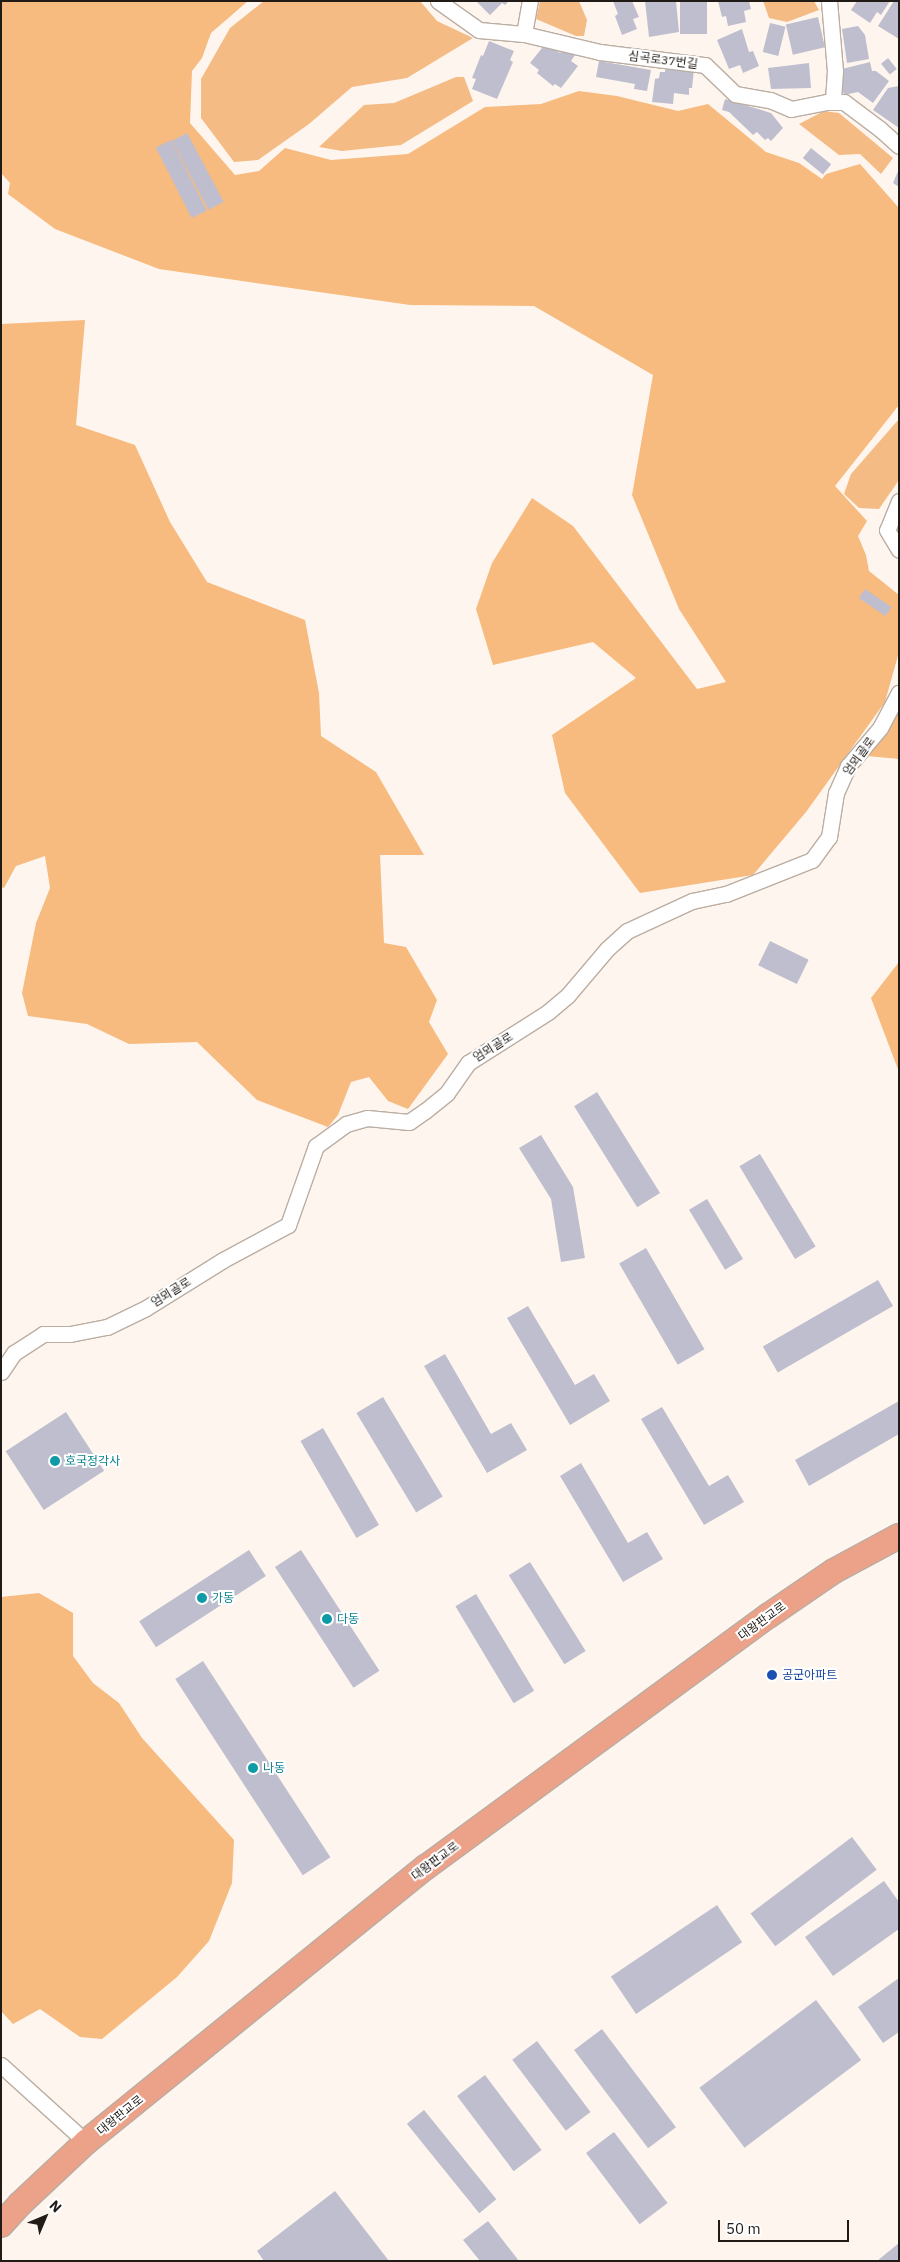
<!DOCTYPE html>
<html>
<head>
<meta charset="utf-8">
<style>
	body { margin:0 }
	#map { position:relative; width:900px; height:2262px; overflow:hidden; background:#fef6ee; font-family:"IBM Plex Sans","Noto Sans KR",sans-serif }
	div>[style] { position:absolute }
	.green>* { inset:0; background:#f5bb84 }
	.forest>* { inset:0; background:#f7ba7f }
	.building>* { inset:0; background:#bebece; transform-origin:0 0 }
	.roads { filter:drop-shadow(1px 0 #bbada2) drop-shadow(-1px 0 #bbada2) drop-shadow(0 1px #bbada2) drop-shadow(0 -1px #bbada2) }
	.street>* { height:15px; margin:-7.5px; padding:0 7.5px; transform-origin:7.5px; border-radius:7.5px; background:#fff }
	.primary>* { height:24px; margin:-12px; padding:0 12px; transform-origin:12px; border-radius:12px; background:#eca189 }
	.dots>* { width:14px; height:14px; translate:-50% -50%; box-sizing:border-box; border:2px solid #fff; border-radius:50% }
	span { translate:-50% -50%; white-space:nowrap; text-align:center; line-height:1.15; -webkit-text-stroke:4px #fff; paint-order:stroke }
	.street-label { font-size:12px; color:#201b17 }
	.culture-label { font-size:12px; color:#0d838f }
	.left { translate:0 -50%; text-align:left }
	.transit-label { font-size:12px; color:#164399 }
	.frame { position:absolute; inset:0; border:2px solid #201b17; pointer-events:none }
	.north { position:absolute; left:20px; top:2192px; width:50px; height:50px; -webkit-text-stroke:4px #fff; paint-order:stroke; rotate:45deg; font-size:14px; font-weight:700; line-height:20px; text-align:center; color:#201b17 }
	.north::after { content:''; display:block; margin:auto; width:18px; height:22px; background:#201b17; clip-path:polygon(50% 0,100% 100%,50% 72%,0 100%) }
	.scale { position:absolute; left:718px; top:2220px; width:131px; height:22px; box-sizing:border-box; border:2px solid #201b17; border-top:0; padding-left:6px; font-size:15px; line-height:18px; white-space:nowrap; color:#201b17; -webkit-text-stroke:4px #fff; paint-order:stroke }
</style>
</head>
<body>
<div id="map">
	<div class="green">
		<i style="clip-path:polygon(264px 1px,420px 1px,437px 21px,473px 38px,407px 78px,352px 87px,309px 124px,258px 160px,234px 162px,201px 118px,201px 79px,230px 28px)"></i>
		<i style="clip-path:polygon(540px 1px,579px 1px,587px 20px,584px 36px,576px 36px,536px 19px)"></i>
		<i style="clip-path:polygon(763px 1px,814px 1px,819px 10px,787px 22px,769px 18px)"></i>
		<i style="clip-path:polygon(456px 77px,464px 77px,473px 101px,401px 145px,342px 151px,319px 147px,364px 105px,394px 103px)"></i>
		<i style="clip-path:polygon(824px 111px,839px 113px,893px 158px,881px 174px,860px 154px,839px 155px,799px 124px)"></i>
		<i style="clip-path:polygon(899px 419px,899px 480px,879px 509px,859px 508px,844px 494px,851px 474px)"></i>
	</div>
	<div class="forest">
		<i style="clip-path:polygon(1px 1px,248px 1px,211px 33px,202px 58px,192px 71px,190px 123px,235px 175px,259px 171px,285px 148px,331px 160px,408px 154px,485px 107px,541px 104px,579px 91px,617px 96px,678px 111px,708px 104px,766px 152px,799px 163px,822px 179px,826px 174px,860px 164px,899px 208px,899px 405px,835px 486px,867px 521px,858px 536px,866px 555px,869px 571px,899px 595px,899px 652px,885px 702px,806px 812px,753px 875px,640px 893px,565px 793px,552px 735px,636px 678px,593px 642px,493px 665px,476px 609px,492px 563px,532px 498px,573px 526px,697px 689px,726px 682px,679px 609px,632px 495px,653px 375px,534px 306px,410px 305px,159px 269px,55px 229px,8px 194px,10px 183px,1px 173px)"></i>
		<i style="clip-path:polygon(85px 320px,76px 425px,135px 445px,170px 522px,207px 582px,305px 620px,319px 693px,321px 736px,376px 772px,424px 855px,380px 855px,384px 943px,406px 947px,437px 1000px,429px 1022px,448px 1054px,408px 1109px,388px 1101px,369px 1077px,351px 1082px,338px 1115px,328px 1127px,257px 1100px,197px 1042px,129px 1044px,87px 1024px,28px 1016px,22px 993px,36px 923px,50px 888px,45px 856px,16px 866px,4px 888px,1px 887px,1px 324px)"></i>
		<i style="clip-path:polygon(899px 694px,899px 759px,867px 756px,873px 735px)"></i>
		<i style="clip-path:polygon(899px 962px,899px 1072px,871px 998px)"></i>
		<i style="clip-path:polygon(39px 1593px,73px 1613px,73px 1656px,93px 1683px,119px 1703px,142px 1738px,234px 1840px,232px 1883px,209px 1941px,177px 1977px,102px 2039px,80px 2037px,40px 2009px,13px 2024px,1px 2011px,1px 1597px)"></i>
	</div>
	<div class="building">
		<i style="clip-path:polygon(476px 1px,509px 1px,505px 5px,502px 3px,490px 15px)"></i>
		<i style="clip-path:polygon(613px 1px,632px 1px,639px 17px,633px 19px,637px 29px,622px 35px,615px 16px,618px 14px)"></i>
		<i style="clip-path:polygon(645px 1px,676px 1px,679px 32px,649px 37px)"></i>
		<i style="left:680px;top:1px;width:27px;height:33px"></i>
		<i style="clip-path:polygon(718px 1px,749px 1px,751px 9px,744px 11px,746px 22px,728px 26px,726px 16px,722px 17px)"></i>
		<i style="clip-path:polygon(857px 1px,890px 1px,881px 15px,877px 12px,870px 23px,851px 10px)"></i>
		<i style="clip-path:polygon(894px 1px,899px 1px,899px 39px,878px 26px)"></i>
		<i style="left:818px;top:17px;width:31px;height:33px;rotate:77deg"></i>
		<i style="left:770px;top:23px;width:16px;height:30px;rotate:14deg"></i>
		<i style="clip-path:polygon(858px 26px,865px 35px,869px 59px,847px 63px,842px 29px)"></i>
		<i style="clip-path:polygon(742px 29px,749px 52px,753px 51px,759px 66px,743px 73px,740px 65px,729px 69px,717px 40px)"></i>
		<i style="clip-path:polygon(489px 41px,514px 51px,510px 60px,513px 62px,497px 99px,472px 89px,476px 79px,472px 78px,481px 55px,483px 56px)"></i>
		<i style="clip-path:polygon(546px 43px,560px 53px,565px 49px,575px 55px,571px 61px,578px 66px,561px 88px,555px 84px,553px 86px,537px 73px,539px 70px,530px 63px)"></i>
		<i style="left:888px;top:58px;width:14px;height:9px;rotate:51deg"></i>
		<i style="clip-path:polygon(599px 61px,651px 70px,647px 91px,634px 89px,635px 84px,596px 77px)"></i>
		<i style="clip-path:polygon(870px 62px,872px 71px,876px 71px,889px 81px,873px 103px,858px 92px,844px 95px,838px 70px)"></i>
		<i style="clip-path:polygon(809px 63px,811px 88px,771px 89px,768px 68px)"></i>
		<i style="clip-path:polygon(666px 66px,694px 69px,692px 88px,689px 88px,689px 95px,674px 93px,673px 104px,652px 102px,655px 79px,659px 78px,660px 72px,665px 72px)"></i>
		<i style="clip-path:polygon(899px 86px,899px 128px,873px 110px,888px 88px)"></i>
		<i style="clip-path:polygon(725px 99px,771px 113px,783px 128px,771px 141px,768px 138px,765px 140px,757px 132px,753px 135px,729px 112px,722px 110px)"></i>
		<i style="left:187px;top:133px;width:78px;height:17px;rotate:62deg"></i>
		<i style="left:171px;top:140px;width:79px;height:17px;rotate:63deg"></i>
		<i style="left:811px;top:148px;width:26px;height:13px;rotate:39deg"></i>
		<i style="clip-path:polygon(899px 169px,899px 187px,893px 183px)"></i>
		<i style="left:865px;top:589px;width:32px;height:11px;rotate:34deg"></i>
		<i style="left:770px;top:941px;width:43px;height:27px;rotate:26deg"></i>
		<i style="left:597px;top:1092px;width:119px;height:27px;rotate:58deg"></i>
		<i style="clip-path:polygon(541px 1135px,573px 1187px,585px 1258px,561px 1262px,551px 1199px,519px 1148px)"></i>
		<i style="left:760px;top:1154px;width:108px;height:24px;rotate:59deg"></i>
		<i style="left:707px;top:1199px;width:70px;height:21px;rotate:59deg"></i>
		<i style="left:646px;top:1248px;width:117px;height:31px;rotate:60deg"></i>
		<i style="left:878px;top:1280px;width:30px;height:133px;rotate:60deg"></i>
		<i style="clip-path:polygon(528px 1306px,575px 1385px,594px 1374px,610px 1401px,570px 1425px,507px 1318px)"></i>
		<i style="clip-path:polygon(445px 1354px,491px 1434px,511px 1423px,527px 1450px,487px 1473px,424px 1366px)"></i>
		<i style="left:383px;top:1397px;width:116px;height:31px;rotate:59deg"></i>
		<i style="clip-path:polygon(899px 1401px,899px 1434px,809px 1486px,795px 1460px)"></i>
		<i style="clip-path:polygon(662px 1407px,709px 1486px,728px 1475px,744px 1502px,704px 1525px,641px 1419px)"></i>
		<i style="left:66px;top:1412px;width:70px;height:72px;rotate:57deg"></i>
		<i style="left:323px;top:1428px;width:112px;height:26px;rotate:60deg"></i>
		<i style="clip-path:polygon(581px 1463px,628px 1543px,647px 1532px,663px 1559px,623px 1582px,560px 1476px)"></i>
		<i style="left:249px;top:1550px;width:31px;height:131px;rotate:57deg"></i>
		<i style="left:301px;top:1550px;width:144px;height:31px;rotate:57deg"></i>
		<i style="left:530px;top:1562px;width:105px;height:25px;rotate:58deg"></i>
		<i style="left:476px;top:1594px;width:113px;height:24px;rotate:59deg"></i>
		<i style="left:203px;top:1661px;width:234px;height:33px;rotate:57deg"></i>
		<i style="left:852px;top:1837px;width:41px;height:127px;rotate:53deg"></i>
		<i style="clip-path:polygon(884px 1881px,899px 1902px,899px 1929px,833px 1976px,805px 1937px)"></i>
		<i style="left:717px;top:1905px;width:45px;height:128px;rotate:56deg"></i>
		<i style="clip-path:polygon(899px 1978px,899px 2032px,883px 2043px,858px 2007px)"></i>
		<i style="left:816px;top:2000px;width:75px;height:146px;rotate:53deg"></i>
		<i style="left:602px;top:2029px;width:123px;height:35px;rotate:53deg"></i>
		<i style="left:537px;top:2041px;width:89px;height:31px;rotate:53deg"></i>
		<i style="left:485px;top:2075px;width:94px;height:35px;rotate:53deg"></i>
		<i style="left:424px;top:2110px;width:115px;height:22px;rotate:51deg"></i>
		<i style="left:614px;top:2132px;width:89px;height:35px;rotate:53deg"></i>
		<i style="clip-path:polygon(335px 2191px,389px 2261px,264px 2261px,257px 2251px)"></i>
		<i style="clip-path:polygon(488px 2221px,519px 2261px,480px 2261px,463px 2240px)"></i>
		<i style="clip-path:polygon(899px 2243px,899px 2261px,877px 2261px)"></i>
	</div>
	<div class="roads">
		<div class="street">
			<i style="left:438px;top:1px;width:50px;rotate:35.3deg"></i>
			<i style="left:479px;top:30px;width:45px;rotate:5.1deg"></i>
			<i style="left:524px;top:34px;width:78px;rotate:13.3deg"></i>
			<i style="left:600px;top:52px;width:106px;rotate:7.1deg"></i>
			<i style="left:705px;top:65px;width:42px;rotate:44deg"></i>
			<i style="left:735px;top:94px;width:36px;rotate:10deg"></i>
			<i style="left:770px;top:100px;width:23px;rotate:23deg"></i>
			<i style="left:791px;top:109px;width:37px;rotate:-11deg"></i>
			<i style="left:827px;top:102px;width:17px"></i>
			<i style="left:844px;top:102px;width:45px;rotate:36.9deg"></i>
			<i style="left:880px;top:129px;width:25px;rotate:42deg"></i>
			<i style="left:829px;top:1px;width:70px;rotate:85.1deg"></i>
			<i style="left:835px;top:71px;width:31px;rotate:94deg"></i>
			<i style="left:524px;top:34px;width:34px;rotate:-80deg"></i>
			<i style="left:899px;top:501px;width:31px;rotate:112deg"></i>
			<i style="left:887px;top:530px;width:23px;rotate:59deg"></i>
			<i style="left:1px;top:1372px;width:23px;rotate:-56deg"></i>
			<i style="left:14px;top:1353px;width:35px;rotate:-33deg"></i>
			<i style="left:43px;top:1334px;width:27px"></i>
			<i style="left:70px;top:1334px;width:38px;rotate:-11deg"></i>
			<i style="left:107px;top:1327px;width:43px;rotate:-26deg"></i>
			<i style="left:146px;top:1308px;width:91px;rotate:-31.9deg"></i>
			<i style="left:223px;top:1260px;width:74px;rotate:-28.3deg"></i>
			<i style="left:288px;top:1225px;width:84px;rotate:-70.5deg"></i>
			<i style="left:316px;top:1146px;width:37px;rotate:-36deg"></i>
			<i style="left:346px;top:1124px;width:22px;rotate:-16deg"></i>
			<i style="left:367px;top:1118px;width:42px;rotate:5.4deg"></i>
			<i style="left:409px;top:1122px;width:19px;rotate:-35deg"></i>
			<i style="left:425px;top:1111px;width:28px;rotate:-39deg"></i>
			<i style="left:447px;top:1093px;width:37px;rotate:-55deg"></i>
			<i style="left:468px;top:1063px;width:95px;rotate:-32.5deg"></i>
			<i style="left:548px;top:1012px;width:26px;rotate:-40deg"></i>
			<i style="left:568px;top:995px;width:60px;rotate:-49.7deg"></i>
			<i style="left:607px;top:949px;width:27px;rotate:-42deg"></i>
			<i style="left:627px;top:931px;width:72px;rotate:-24.8deg"></i>
			<i style="left:692px;top:901px;width:35px;rotate:-12deg"></i>
			<i style="left:726px;top:894px;width:92px;rotate:-21.6deg"></i>
			<i style="left:812px;top:860px;width:29px;rotate:-54deg"></i>
			<i style="left:829px;top:837px;width:45px;rotate:-81deg"></i>
			<i style="left:836px;top:793px;width:30px;rotate:-66deg"></i>
			<i style="left:848px;top:766px;width:50px;rotate:-49.9deg"></i>
			<i style="left:880px;top:728px;width:40px;rotate:-62deg"></i>
			<i style="left:1px;top:2065px;width:115px;rotate:42.2deg"></i>
		</div>
		<div class="primary">
			<i style="left:1px;top:2225px;width:28px;rotate:-48deg"></i>
			<i style="left:20px;top:2204px;width:91px;rotate:-43.2deg"></i>
			<i style="left:86px;top:2142px;width:437px;rotate:-39deg"></i>
			<i style="left:426px;top:1867px;width:424px;rotate:-36.3deg"></i>
			<i style="left:768px;top:1616px;width:80px;rotate:-34.3deg"></i>
			<i style="left:834px;top:1571px;width:74px;rotate:-28.3deg"></i>
		</div>
	</div>
	<div class="dots">
		<i style="left:55px;top:1461px;background:#0f9aa8"></i>
		<i style="left:202px;top:1598px;background:#0f9aa8"></i>
		<i style="left:327px;top:1619px;background:#0f9aa8"></i>
		<i style="left:772px;top:1675px;background:#1a4fb4"></i>
		<i style="left:253px;top:1768px;background:#0f9aa8"></i>
	</div>
	<div class="street-label">
		<span style="left:663px;top:60px;rotate:7deg">심곡로37번길</span>
		<span style="left:859px;top:756px;rotate:-54deg">엄뫼골로</span>
		<span style="left:493px;top:1047px;rotate:-32deg">엄뫼골로</span>
		<span style="left:171px;top:1292px;rotate:-32deg">엄뫼골로</span>
		<span style="left:762px;top:1621px;rotate:-36deg">대왕판교로</span>
		<span style="left:435px;top:1861px;rotate:-37deg">대왕판교로</span>
		<span style="left:120px;top:2115px;rotate:-39deg">대왕판교로</span>
	</div>
	<div class="culture-label">
		<span class="left" style="left:65px;top:1461px">호국정각사</span>
		<span class="left" style="left:212px;top:1598px">가동</span>
		<span class="left" style="left:337px;top:1619px">다동</span>
		<span class="left" style="left:263px;top:1768px">나동</span>
	</div>
	<div class="transit-label">
		<span class="left" style="left:782px;top:1675px">공군아파트</span>
	</div>
	<div class="frame"></div>
	<div class="north">N</div>
	<div class="scale">50 m</div>
</div>
</body>
</html>
